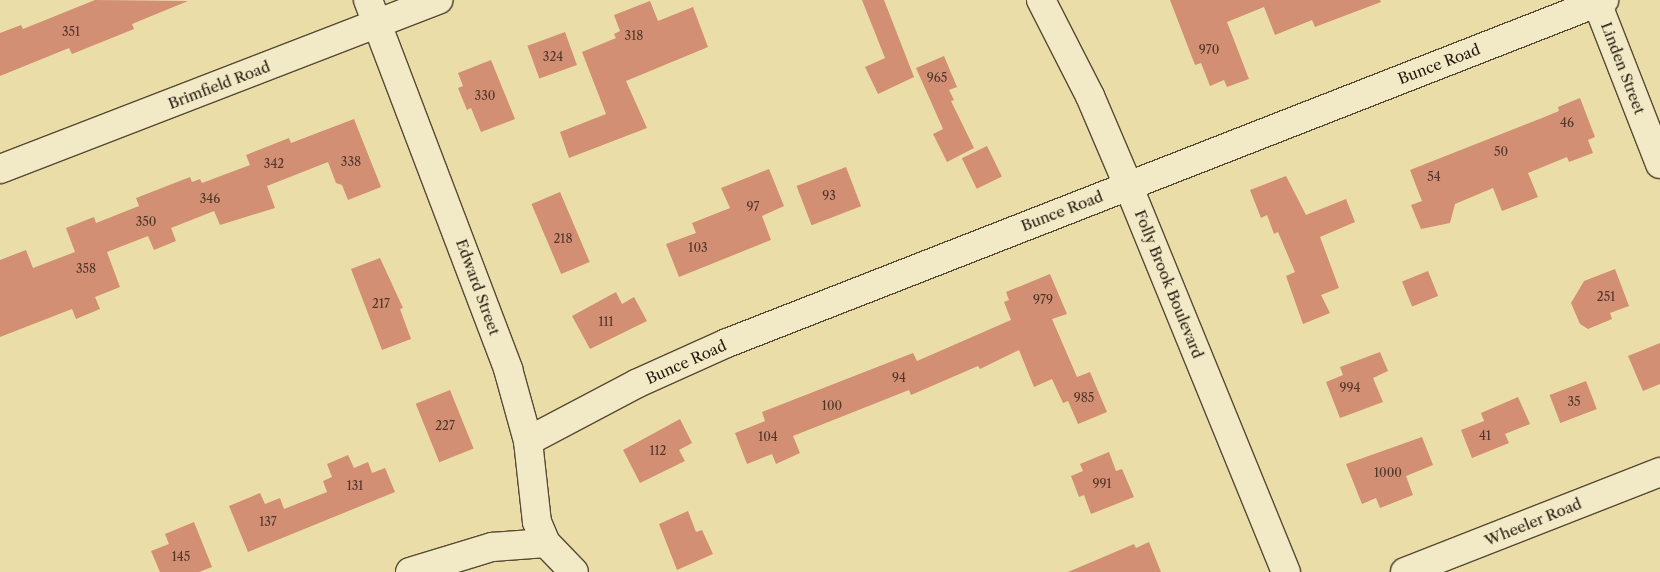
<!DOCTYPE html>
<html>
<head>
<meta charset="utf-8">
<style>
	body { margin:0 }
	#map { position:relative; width:1660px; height:572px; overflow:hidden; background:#ebdda8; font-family:"Libre Caslon Text",serif }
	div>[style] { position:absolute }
	.building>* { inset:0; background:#d28f74; transform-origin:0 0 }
	.roads { filter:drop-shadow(1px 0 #564a34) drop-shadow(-1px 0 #564a34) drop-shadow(0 1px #564a34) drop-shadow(0 -1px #564a34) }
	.minor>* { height:28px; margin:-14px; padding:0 14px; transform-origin:14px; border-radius:14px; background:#f2e9c6 }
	span { translate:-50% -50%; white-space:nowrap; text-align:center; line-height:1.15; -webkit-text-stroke:4px #f2e9c6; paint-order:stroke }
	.number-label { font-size:12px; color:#503628 }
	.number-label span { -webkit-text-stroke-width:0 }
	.street-label { font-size:15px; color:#24190e }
</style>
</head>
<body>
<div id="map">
	<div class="building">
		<i style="clip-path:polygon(95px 0,188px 1px,132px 24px,134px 29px,72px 54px,69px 48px,0 76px,0 33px,21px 25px,23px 29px)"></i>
		<i style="clip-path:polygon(862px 0,884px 0,914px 77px,878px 94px,865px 67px,885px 58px)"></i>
		<i style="clip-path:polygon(1170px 0,1380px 0,1381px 2px,1315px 27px,1312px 20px,1275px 35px,1264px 7px,1227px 22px,1249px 79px,1227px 87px,1224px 80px,1210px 86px,1201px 63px,1195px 65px)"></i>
		<i style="clip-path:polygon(650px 1px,658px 21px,693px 7px,708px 47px,626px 81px,647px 128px,569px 158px,560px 132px,606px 114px,582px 52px,616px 38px,614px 34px,620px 31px,614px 15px)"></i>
		<i style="left:565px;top:32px;width:35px;height:40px;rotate:70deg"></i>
		<i style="clip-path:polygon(944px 56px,957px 87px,949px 90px,954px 100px,951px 101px,974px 148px,947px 162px,933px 134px,943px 129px,916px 68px)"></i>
		<i style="clip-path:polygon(491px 60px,515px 119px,481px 132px,471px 108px,467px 110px,458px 88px,463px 86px,458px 73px)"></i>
		<i style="clip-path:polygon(1580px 98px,1595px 137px,1588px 140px,1593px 153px,1569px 162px,1567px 157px,1528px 173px,1538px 197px,1502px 211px,1493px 188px,1455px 204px,1450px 223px,1421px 229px,1411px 205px,1422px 201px,1410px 170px,1542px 118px,1559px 111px,1558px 107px)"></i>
		<i style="clip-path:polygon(354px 119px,381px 187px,348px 200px,342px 185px,336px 183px,328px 162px,267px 186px,275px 208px,220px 225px,214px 211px,171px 228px,176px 241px,154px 250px,148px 236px,107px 252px,120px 287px,95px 297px,100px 309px,76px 319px,72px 309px,0 337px,0 260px,26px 250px,33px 268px,75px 252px,66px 228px,94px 217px,96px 223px,139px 206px,136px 198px,190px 177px,192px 182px,200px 179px,202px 183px,250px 165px,246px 155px,289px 138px,291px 143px)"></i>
		<i style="left:987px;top:146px;width:34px;height:28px;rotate:64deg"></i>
		<i style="left:846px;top:167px;width:42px;height:53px;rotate:69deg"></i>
		<i style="clip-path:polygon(769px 169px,784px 206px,762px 216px,771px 240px,679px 277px,666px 244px,696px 233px,692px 223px,730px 208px,721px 188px)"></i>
		<i style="clip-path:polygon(1286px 176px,1306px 215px,1346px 199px,1355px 222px,1320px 237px,1339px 288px,1321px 295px,1330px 313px,1303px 324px,1286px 276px,1295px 272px,1278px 232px,1274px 234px,1267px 215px,1261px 218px,1250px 190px)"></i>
		<i style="left:560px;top:192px;width:76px;height:31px;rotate:67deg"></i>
		<i style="clip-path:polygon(380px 258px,403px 308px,400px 309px,411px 339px,382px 350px,351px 269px)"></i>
		<i style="clip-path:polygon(1615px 269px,1629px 306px,1610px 313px,1612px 319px,1588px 329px,1580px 324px,1571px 303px,1584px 281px)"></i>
		<i style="left:1428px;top:271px;width:27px;height:28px;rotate:68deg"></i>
		<i style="clip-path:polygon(1050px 274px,1067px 314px,1052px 319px,1077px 377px,1090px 372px,1107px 412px,1078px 424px,1068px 401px,1063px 403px,1052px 379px,1034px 387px,1019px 350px,980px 369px,978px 366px,911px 395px,909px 390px,793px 436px,800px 453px,776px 464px,772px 454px,747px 464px,735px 433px,765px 421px,762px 412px,913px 353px,917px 361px,1011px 320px,1004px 302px,1009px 300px,1006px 292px)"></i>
		<i style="clip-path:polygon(616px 292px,622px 304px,634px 297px,647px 321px,590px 349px,572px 316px)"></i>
		<i style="clip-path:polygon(1660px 343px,1660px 384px,1643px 391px,1628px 356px)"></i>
		<i style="clip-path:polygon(1380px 352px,1388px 371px,1373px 378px,1383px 402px,1340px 418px,1326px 382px,1343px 375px,1340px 367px)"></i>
		<i style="left:1586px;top:381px;width:30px;height:39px;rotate:69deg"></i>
		<i style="left:450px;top:390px;width:63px;height:37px;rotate:68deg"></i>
		<i style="clip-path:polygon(1518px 397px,1530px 424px,1505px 434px,1509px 443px,1472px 458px,1461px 430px,1484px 421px,1481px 413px)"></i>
		<i style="clip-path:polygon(680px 419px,692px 443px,679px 450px,685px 461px,640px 483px,623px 450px)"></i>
		<i style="clip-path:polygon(1422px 437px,1433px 465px,1406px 476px,1413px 495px,1380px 508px,1376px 498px,1362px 504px,1346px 464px)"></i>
		<i style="clip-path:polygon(1109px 452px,1116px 471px,1122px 469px,1134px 497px,1091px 514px,1084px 495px,1079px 497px,1071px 476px,1083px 471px,1080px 464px)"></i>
		<i style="clip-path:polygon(348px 455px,354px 468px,368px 462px,372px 473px,385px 468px,395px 492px,248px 552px,229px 506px,260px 493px,265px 504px,280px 498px,284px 509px,327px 492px,323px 481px,332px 477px,327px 464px)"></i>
		<i style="clip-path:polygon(688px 511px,696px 532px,702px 530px,713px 554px,677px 570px,659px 524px)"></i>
		<i style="clip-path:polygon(194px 522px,212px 567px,199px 572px,160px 572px,151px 551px,169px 544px,165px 534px)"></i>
		<i style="clip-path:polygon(1149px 542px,1161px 572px,1068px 572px,1134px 544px,1136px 548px)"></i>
	</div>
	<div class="roads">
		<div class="minor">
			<i style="left:368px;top:0;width:395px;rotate:69.2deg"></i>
			<i style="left:508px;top:369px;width:75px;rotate:74.5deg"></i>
			<i style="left:528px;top:441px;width:81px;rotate:83.7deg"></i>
			<i style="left:537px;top:522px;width:23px;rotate:67deg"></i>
			<i style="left:546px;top:543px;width:40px;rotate:46deg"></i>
			<i style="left:1041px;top:0;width:108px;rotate:63deg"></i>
			<i style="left:1090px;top:96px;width:97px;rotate:66.9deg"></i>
			<i style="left:1128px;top:185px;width:418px;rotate:67.8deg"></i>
			<i style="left:1596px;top:0;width:176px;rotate:68.7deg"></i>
			<i style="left:0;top:169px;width:470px;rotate:-21.1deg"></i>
			<i style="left:528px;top:441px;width:124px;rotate:-27.8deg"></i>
			<i style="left:638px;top:383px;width:98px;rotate:-24.2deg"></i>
			<i style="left:727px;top:343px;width:942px;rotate:-21.36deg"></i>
			<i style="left:410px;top:572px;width:86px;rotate:-17deg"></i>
			<i style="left:492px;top:547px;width:54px;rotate:-4.2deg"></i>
			<i style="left:1405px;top:572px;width:274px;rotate:-21.4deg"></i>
		</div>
	</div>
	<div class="number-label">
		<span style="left:71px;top:32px">351</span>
		<span style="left:634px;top:36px">318</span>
		<span style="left:1209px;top:50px">970</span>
		<span style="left:553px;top:57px">324</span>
		<span style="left:937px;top:78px">965</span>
		<span style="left:485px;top:96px">330</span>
		<span style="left:1567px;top:123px">46</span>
		<span style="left:1501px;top:152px">50</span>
		<span style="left:351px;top:162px">338</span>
		<span style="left:274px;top:164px">342</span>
		<span style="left:1434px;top:177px">54</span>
		<span style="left:829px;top:196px">93</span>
		<span style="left:210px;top:199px">346</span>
		<span style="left:753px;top:207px">97</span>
		<span style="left:146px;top:222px">350</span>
		<span style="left:563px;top:239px">218</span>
		<span style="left:698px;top:248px">103</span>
		<span style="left:86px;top:269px">358</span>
		<span style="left:1606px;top:297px">251</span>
		<span style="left:1043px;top:300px">979</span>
		<span style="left:381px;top:304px">217</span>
		<span style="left:606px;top:322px">111</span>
		<span style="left:899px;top:378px">94</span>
		<span style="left:1350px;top:388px">994</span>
		<span style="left:1084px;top:398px">985</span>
		<span style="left:1574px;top:402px">35</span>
		<span style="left:832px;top:406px">100</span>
		<span style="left:445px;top:426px">227</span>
		<span style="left:1485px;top:436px">41</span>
		<span style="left:768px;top:437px">104</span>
		<span style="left:658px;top:451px">112</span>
		<span style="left:1388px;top:473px">1000</span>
		<span style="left:1102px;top:484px">991</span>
		<span style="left:355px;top:486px">131</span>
		<span style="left:268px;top:522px">137</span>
		<span style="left:181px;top:557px">145</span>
	</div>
	<div class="street-label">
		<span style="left:1439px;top:64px;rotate:-21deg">Bunce Road</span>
		<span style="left:1623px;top:68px;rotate:69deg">Linden Street</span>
		<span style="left:219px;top:85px;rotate:-21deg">Brimfield Road</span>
		<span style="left:1062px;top:211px;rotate:-21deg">Bunce Road</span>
		<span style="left:1169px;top:284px;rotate:68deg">Folly Brook Boulevard</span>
		<span style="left:478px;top:287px;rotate:70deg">Edward Street</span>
		<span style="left:686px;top:362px;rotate:-24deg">Bunce Road</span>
		<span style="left:1533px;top:522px;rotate:-22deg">Wheeler Road</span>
	</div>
</div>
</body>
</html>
